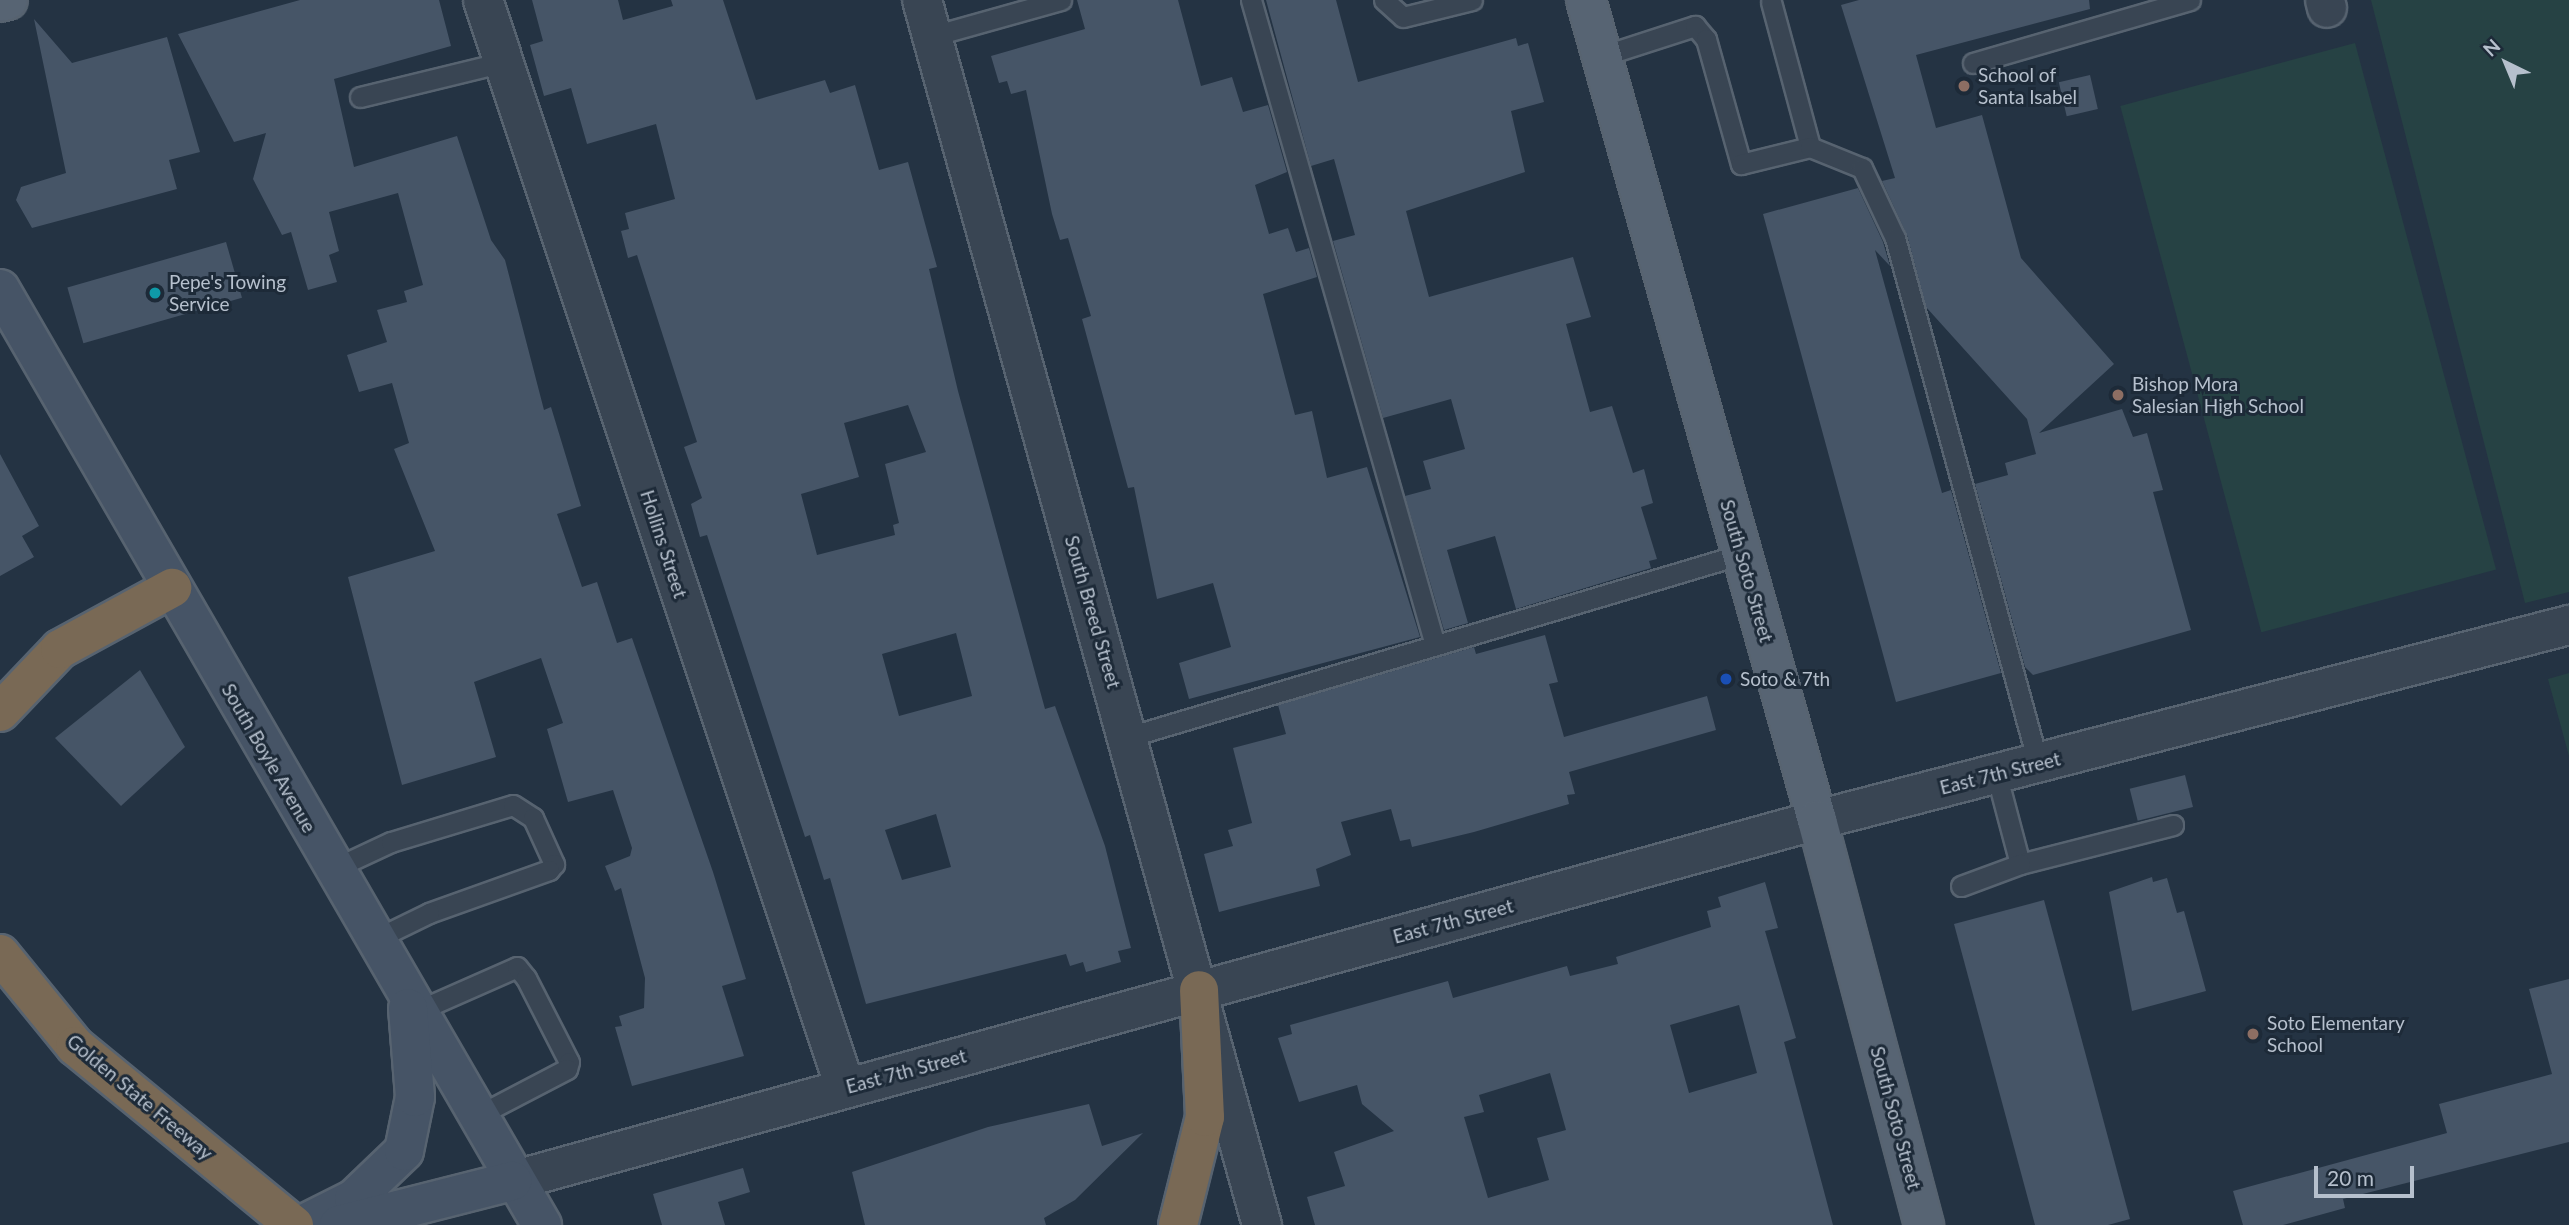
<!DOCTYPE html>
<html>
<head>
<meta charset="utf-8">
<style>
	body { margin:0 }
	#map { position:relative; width:2569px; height:1225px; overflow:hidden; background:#243343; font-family:Lato,sans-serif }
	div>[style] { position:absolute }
	.green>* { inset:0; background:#264244; transform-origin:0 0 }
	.building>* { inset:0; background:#465567; transform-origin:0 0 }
	.roads { filter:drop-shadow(2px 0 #576370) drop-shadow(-2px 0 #576370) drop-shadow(0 2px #576370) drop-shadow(0 -2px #576370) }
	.service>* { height:19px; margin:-9.5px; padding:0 9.5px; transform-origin:9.5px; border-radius:9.5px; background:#394553 }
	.minor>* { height:38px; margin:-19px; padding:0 19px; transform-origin:19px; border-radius:19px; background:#394553 }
	.tertiary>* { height:38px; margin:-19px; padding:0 19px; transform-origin:19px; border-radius:19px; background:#394553 }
	.secondary>* { height:38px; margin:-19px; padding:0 19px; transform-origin:19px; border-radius:19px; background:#465466 }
	.primary>* { height:38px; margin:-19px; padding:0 19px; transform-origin:19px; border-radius:19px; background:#576473 }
	.motorway>* { height:38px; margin:-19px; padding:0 19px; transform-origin:19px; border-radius:19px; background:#796955 }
	.dots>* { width:19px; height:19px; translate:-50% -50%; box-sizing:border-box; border:4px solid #1d2a38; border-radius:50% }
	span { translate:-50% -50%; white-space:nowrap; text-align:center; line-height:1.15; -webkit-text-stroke:6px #1d2a38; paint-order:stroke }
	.poi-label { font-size:19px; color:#b6c0cd }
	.left { translate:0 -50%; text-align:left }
	.street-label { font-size:19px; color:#b6c0cd }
	.north { position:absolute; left:2471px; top:28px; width:70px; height:70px; -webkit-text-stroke:5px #1d2a38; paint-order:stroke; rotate:317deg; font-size:19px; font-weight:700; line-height:28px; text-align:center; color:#b6c0cd }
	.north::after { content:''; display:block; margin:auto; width:24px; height:32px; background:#b6c0cd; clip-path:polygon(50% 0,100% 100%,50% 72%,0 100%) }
	.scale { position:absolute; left:2314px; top:1166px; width:100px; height:32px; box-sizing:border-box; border:4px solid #b6c0cd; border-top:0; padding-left:9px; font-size:21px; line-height:24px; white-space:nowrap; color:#b6c0cd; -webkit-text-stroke:5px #1d2a38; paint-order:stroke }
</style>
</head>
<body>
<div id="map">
	<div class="green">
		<i style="clip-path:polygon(2371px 0,2569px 0,2569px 592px,2525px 603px)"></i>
		<i style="left:2355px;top:43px;width:545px;height:243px;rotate:75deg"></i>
		<i style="clip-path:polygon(2569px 673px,2569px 756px,2548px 679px)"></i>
	</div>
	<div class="building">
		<i style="clip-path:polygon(300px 0,439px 0,451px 46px,334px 79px,354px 167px,457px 136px,491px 240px,505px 260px,544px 410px,551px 407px,581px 506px,557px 514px,582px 587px,597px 582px,617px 643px,632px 638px,713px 872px,746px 979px,722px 986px,744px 1056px,632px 1086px,615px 1027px,622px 1026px,619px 1016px,644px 1008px,645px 978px,621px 888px,615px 891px,605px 866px,630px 856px,632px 848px,613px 790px,568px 802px,547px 729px,563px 723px,541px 658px,474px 682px,496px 757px,402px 785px,348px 577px,435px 551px,394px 449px,409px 443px,392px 383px,359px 392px,347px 355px,387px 342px,377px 310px,407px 302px,404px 291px,423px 285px,398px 193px,329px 212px,339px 251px,329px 255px,337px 282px,308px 290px,291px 232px,282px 235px,253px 179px,266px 133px,234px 142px,178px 34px)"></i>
		<i style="clip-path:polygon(evenodd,532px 0,618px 0,623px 20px,673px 6px,671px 0,723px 0,756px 100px,825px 80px,830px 93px,855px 85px,879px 170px,908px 162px,937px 267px,929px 269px,958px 391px,1045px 709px,1055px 706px,1105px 846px,1131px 948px,1118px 951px,1121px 962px,1086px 972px,1083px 962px,1070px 966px,1066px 954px,866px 1004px,830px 878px,824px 880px,810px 835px,805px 837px,707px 535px,700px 537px,691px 504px,702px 498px,684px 447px,697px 442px,637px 255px,628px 258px,621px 231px,629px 229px,625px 213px,675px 199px,656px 124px,587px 144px,571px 88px,544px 96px,530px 45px,543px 41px,532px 0,908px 405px,926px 452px,885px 464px,899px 523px,893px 525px,895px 535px,817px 555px,801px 494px,859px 477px,844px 423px,908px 405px,532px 0,956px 633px,972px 696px,899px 716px,882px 654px,956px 633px,532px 0,936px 814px,951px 867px,902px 880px,885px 830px,936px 814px)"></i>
		<i style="clip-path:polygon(1077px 0,1178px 0,1201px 86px,1232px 77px,1243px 112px,1268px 105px,1287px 172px,1255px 185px,1269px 234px,1288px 228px,1296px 252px,1309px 248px,1317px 277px,1263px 294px,1295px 415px,1312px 411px,1327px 478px,1367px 467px,1420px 637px,1189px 699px,1179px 663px,1231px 647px,1213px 583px,1157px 599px,1134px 487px,1128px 488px,1082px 319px,1091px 316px,1068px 238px,1060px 240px,1052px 214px,1026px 90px,1011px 94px,1007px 81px,999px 83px,991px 56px,1085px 29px)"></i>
		<i style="clip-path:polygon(1266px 0,1336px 0,1358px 82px,1516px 38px,1518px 46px,1528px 43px,1544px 102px,1511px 111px,1525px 172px,1406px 211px,1429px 297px,1573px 257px,1591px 317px,1566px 324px,1590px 412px,1612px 406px,1633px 473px,1644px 469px,1653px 503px,1641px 507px,1657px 559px,1649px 561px,1651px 568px,1516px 609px,1495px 536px,1447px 550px,1468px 623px,1444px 630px,1405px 496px,1431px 489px,1423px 461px,1465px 449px,1451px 399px,1383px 418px,1333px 241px,1355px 235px,1334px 159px,1311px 166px)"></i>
		<i style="clip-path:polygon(1859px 0,2089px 0,2090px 9px,1916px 55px,1936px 128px,1982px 115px,2021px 258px,2114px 364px,2039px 433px,2122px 409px,2133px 437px,2147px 433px,2163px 490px,2153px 492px,2191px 630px,2033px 675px,2025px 667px,1975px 484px,2008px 475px,2005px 463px,2036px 454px,2027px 419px,1926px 307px,1907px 235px,1882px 181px,1895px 178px,1841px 5px)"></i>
		<i style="clip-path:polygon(34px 19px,72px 63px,167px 37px,200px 152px,169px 160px,177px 189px,32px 228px,16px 200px,21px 187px,66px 173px)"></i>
		<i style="left:2090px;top:75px;width:35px;height:32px;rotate:77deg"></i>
		<i style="clip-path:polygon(1858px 188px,1883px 242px,1890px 266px,1875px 250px,1942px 493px,1951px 490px,2001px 673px,1896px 702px,1763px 214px)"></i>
		<i style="left:226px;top:242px;width:58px;height:165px;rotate:74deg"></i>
		<i style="clip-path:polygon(0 454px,39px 526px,22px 536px,34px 557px,0 576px)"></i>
		<i style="clip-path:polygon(1545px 635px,1558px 682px,1549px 684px,1564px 737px,1707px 696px,1716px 730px,1569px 772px,1575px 794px,1567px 795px,1569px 804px,1474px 832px,1412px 847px,1410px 839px,1400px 841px,1391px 809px,1341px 822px,1351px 855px,1316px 869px,1320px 886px,1219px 912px,1204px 854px,1233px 846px,1228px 830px,1252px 823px,1233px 748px,1286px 734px,1278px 705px,1474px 647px,1476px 654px)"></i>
		<i style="clip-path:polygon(140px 670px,185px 747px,121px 806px,55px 738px)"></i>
		<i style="left:2185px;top:775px;width:33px;height:57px;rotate:76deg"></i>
		<i style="clip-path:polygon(2152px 877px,2153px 882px,2167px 878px,2177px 913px,2184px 911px,2206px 991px,2132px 1011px,2109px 892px)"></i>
		<i style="clip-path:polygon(evenodd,1765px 882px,1778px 928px,1765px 931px,1796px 1038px,1784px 1042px,1833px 1225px,1315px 1225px,1307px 1197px,1345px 1186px,1334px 1152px,1394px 1131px,1362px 1104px,1357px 1085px,1299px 1102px,1278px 1038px,1292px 1034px,1290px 1025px,1448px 981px,1453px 998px,1567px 966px,1570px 976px,1618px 964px,1616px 957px,1711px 927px,1707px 911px,1721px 907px,1718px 897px,1765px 882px,1739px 1005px,1757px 1073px,1689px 1093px,1670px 1025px,1739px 1005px,1765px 882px,1550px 1073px,1566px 1130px,1537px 1138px,1549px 1180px,1488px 1198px,1464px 1117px,1484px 1112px,1479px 1095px,1550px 1073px)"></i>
		<i style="clip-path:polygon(2044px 900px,2130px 1219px,2108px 1225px,2035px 1225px,1954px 924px)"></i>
		<i style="clip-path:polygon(2569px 979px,2569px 1142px,2343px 1199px,2345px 1208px,2283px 1225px,2243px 1225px,2233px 1191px,2447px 1133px,2439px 1104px,2552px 1074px,2529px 989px)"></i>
		<i style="clip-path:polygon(1089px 1104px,1102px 1146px,1143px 1133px,1075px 1200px,1044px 1218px,1046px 1225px,865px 1225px,852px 1172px,988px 1127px)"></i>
		<i style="clip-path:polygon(743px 1168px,750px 1192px,718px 1202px,725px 1225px,662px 1225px,653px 1194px)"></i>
	</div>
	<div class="roads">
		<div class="service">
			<i style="left:1251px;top:0;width:671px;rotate:74.08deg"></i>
			<i style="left:1384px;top:0;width:25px;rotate:42deg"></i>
			<i style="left:1403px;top:17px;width:71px;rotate:-13.8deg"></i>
			<i style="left:1771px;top:2px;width:150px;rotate:74.9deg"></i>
			<i style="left:932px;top:36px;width:134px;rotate:-15.6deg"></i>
			<i style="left:1602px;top:56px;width:98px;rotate:-17.9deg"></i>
			<i style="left:1695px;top:26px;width:17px;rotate:50deg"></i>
			<i style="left:1706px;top:39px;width:130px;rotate:74.4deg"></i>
			<i style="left:1741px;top:164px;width:71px;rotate:-13.8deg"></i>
			<i style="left:1810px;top:147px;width:56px;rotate:22deg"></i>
			<i style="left:1862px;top:168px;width:77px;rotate:64.8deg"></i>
			<i style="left:1895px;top:238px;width:544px;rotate:74.76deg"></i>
			<i style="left:1973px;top:63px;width:226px;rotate:-16.2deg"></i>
			<i style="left:360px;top:97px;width:148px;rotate:-13.7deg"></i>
			<i style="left:1128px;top:737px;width:641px;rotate:-16.6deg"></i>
			<i style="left:1996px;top:773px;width:94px;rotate:75.2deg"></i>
			<i style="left:2020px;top:864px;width:158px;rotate:-14.3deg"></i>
			<i style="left:333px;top:869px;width:64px;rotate:-25deg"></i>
			<i style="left:391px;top:842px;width:127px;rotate:-16.9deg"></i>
			<i style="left:513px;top:805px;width:24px;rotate:33deg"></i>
			<i style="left:533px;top:818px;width:51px;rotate:65.5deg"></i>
			<i style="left:554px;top:864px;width:8px;rotate:130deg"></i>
			<i style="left:549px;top:870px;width:127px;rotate:160.3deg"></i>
			<i style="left:429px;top:913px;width:61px;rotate:153.9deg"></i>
			<i style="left:1961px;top:886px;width:63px;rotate:-20.4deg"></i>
			<i style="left:415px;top:1012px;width:111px;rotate:-23.8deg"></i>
			<i style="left:517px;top:967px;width:14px;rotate:51deg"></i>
			<i style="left:526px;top:978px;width:94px;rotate:62.9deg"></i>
			<i style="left:569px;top:1062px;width:7px;rotate:106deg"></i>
			<i style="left:567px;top:1069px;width:104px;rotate:152.4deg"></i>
		</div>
		<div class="minor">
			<i style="left:483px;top:0;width:1146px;rotate:71.58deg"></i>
			<i style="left:922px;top:0;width:1271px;rotate:74.49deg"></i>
			<i style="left:2325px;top:0;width:8px;rotate:76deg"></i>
			<i style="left:1817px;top:820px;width:777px;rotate:-14.54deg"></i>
		</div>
		<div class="tertiary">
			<i style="left:512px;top:1181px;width:1354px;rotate:-15.46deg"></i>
		</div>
		<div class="secondary">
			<i style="left:0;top:289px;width:1082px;rotate:59.93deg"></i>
			<i style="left:302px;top:1225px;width:58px;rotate:-26.6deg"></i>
			<i style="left:354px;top:1199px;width:69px;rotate:-43.8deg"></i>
			<i style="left:404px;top:1151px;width:55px;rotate:-78.5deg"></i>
			<i style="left:415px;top:1097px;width:89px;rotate:-94.5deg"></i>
			<i style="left:339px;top:1225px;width:179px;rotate:-14.3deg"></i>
		</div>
		<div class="primary">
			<i style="left:1586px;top:0;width:852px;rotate:74.27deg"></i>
			<i style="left:1817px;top:820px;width:419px;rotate:75.2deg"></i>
			<i style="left:0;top:2px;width:8px;rotate:-14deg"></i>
		</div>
		<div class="motorway">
			<i style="left:0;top:712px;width:87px;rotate:-46.4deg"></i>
			<i style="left:60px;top:649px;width:128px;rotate:-28.6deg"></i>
			<i style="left:0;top:954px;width:119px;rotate:50.8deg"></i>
			<i style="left:75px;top:1046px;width:283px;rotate:39.3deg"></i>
			<i style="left:1178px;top:1225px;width:111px;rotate:-76deg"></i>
			<i style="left:1205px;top:1117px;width:127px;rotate:-92.7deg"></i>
		</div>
	</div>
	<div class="dots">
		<i style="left:1964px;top:86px;background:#8d6e63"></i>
		<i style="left:155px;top:293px;background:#0f9aa8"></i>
		<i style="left:2118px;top:395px;background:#8d6e63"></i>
		<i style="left:1726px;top:679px;background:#1a4fb4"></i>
		<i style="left:2253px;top:1034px;background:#8d6e63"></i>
	</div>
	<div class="poi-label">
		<span class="left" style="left:1978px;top:86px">School of<br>Santa Isabel</span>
		<span class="left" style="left:169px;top:293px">Pepe's Towing<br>Service</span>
		<span class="left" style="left:2132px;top:395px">Bishop Mora<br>Salesian High School</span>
		<span class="left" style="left:1740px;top:679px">Soto &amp; 7th</span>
		<span class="left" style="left:2267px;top:1034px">Soto Elementary<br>School</span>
	</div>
	<div class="street-label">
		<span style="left:664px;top:544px;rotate:72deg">Hollins Street</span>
		<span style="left:1747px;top:571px;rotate:74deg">South Soto Street</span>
		<span style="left:1093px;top:612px;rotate:74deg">South Breed Street</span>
		<span style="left:269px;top:758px;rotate:60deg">South Boyle Avenue</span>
		<span style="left:2000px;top:773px;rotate:-14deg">East 7th Street</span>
		<span style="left:1453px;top:921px;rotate:-15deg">East 7th Street</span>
		<span style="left:906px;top:1071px;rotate:-15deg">East 7th Street</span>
		<span style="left:140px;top:1097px;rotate:40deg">Golden State Freeway</span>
		<span style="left:1896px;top:1118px;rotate:75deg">South Soto Street</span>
	</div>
	<div class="north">N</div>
	<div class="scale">20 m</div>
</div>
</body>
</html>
